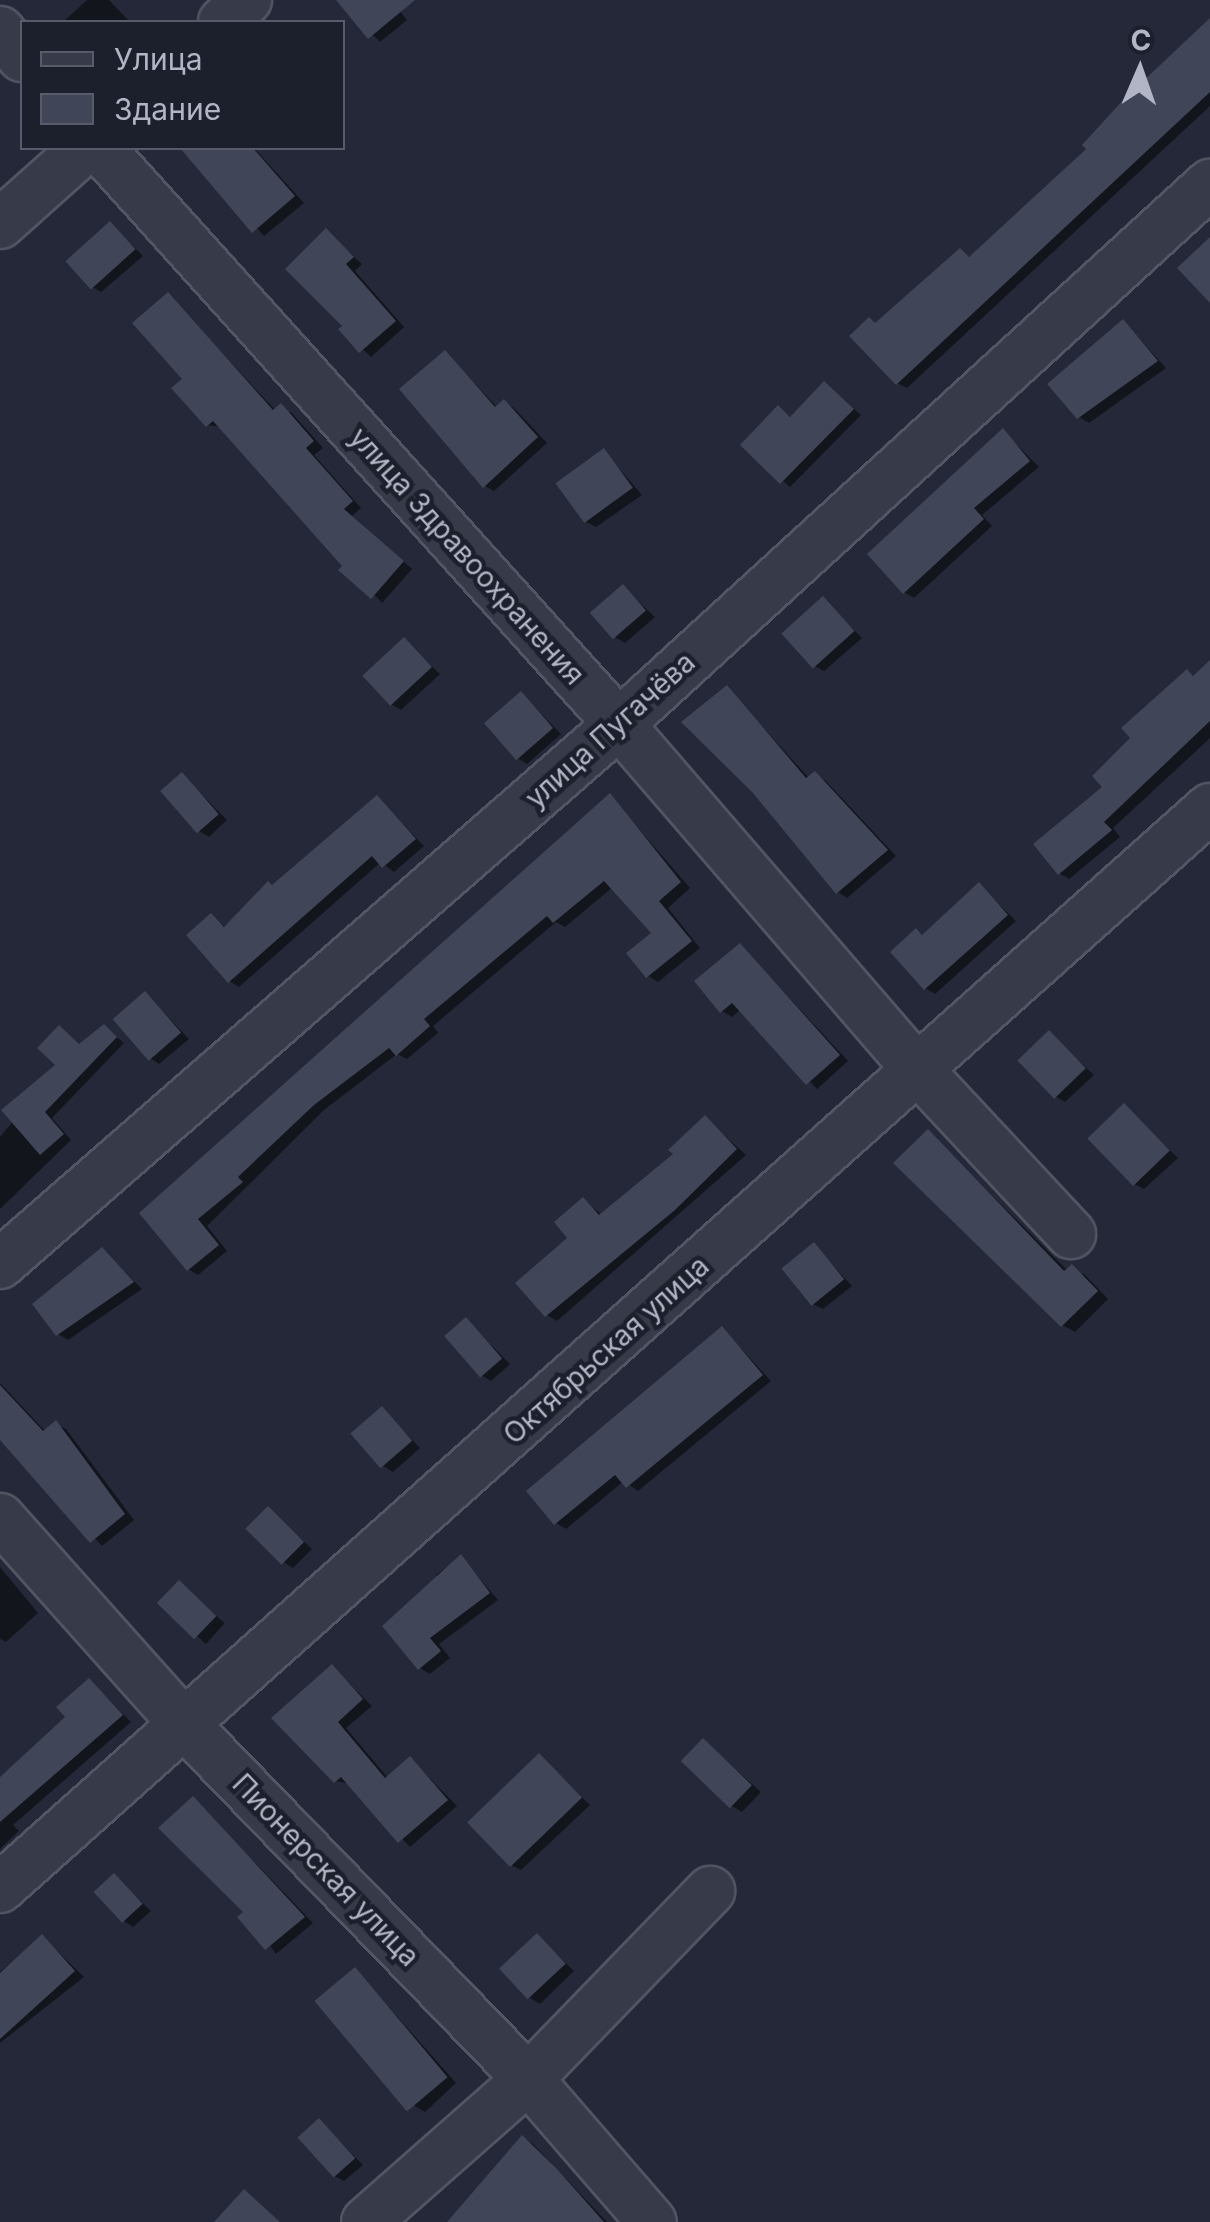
<!DOCTYPE html>
<html>
<head>
<meta charset="utf-8">
<style>
	body { margin:0 }
	#map { position:relative; width:1210px; height:2222px; overflow:hidden; background:#242838; font-family:Inter,sans-serif }
	div>[style] { position:absolute }
	.shadow>* { inset:0; background:#0007; transform-origin:0 0 }
	.building>* { inset:0; background:#404558; transform-origin:0 0 }
	.roads { filter:drop-shadow(2px 0 #525563) drop-shadow(-2px 0 #525563) drop-shadow(0 2px #525563) drop-shadow(0 -2px #525563) }
	.minor>* { height:48px; margin:-24px; padding:0 24px; transform-origin:24px; border-radius:24px; background:#373b49 }
	span { translate:-50% -50%; white-space:nowrap; text-align:center; line-height:1.15; -webkit-text-stroke:9px #1c202d; paint-order:stroke }
	.street-label { font-size:28px; color:#b2b5c5 }
	.legend { position:absolute; left:20px; top:20px; width:325px; height:130px; box-sizing:border-box; background:#1c202d; border:2px solid #585c6a; margin:0; padding:12px 18px; list-style:none; font-size:30px; color:#b2b5c5 }
	.legend li { display:flex; align-items:center; gap:20px; height:50px }
	.legend b { width:50px; border:2px solid #585c6a }
	.north { position:absolute; left:1090px; top:20px; width:100px; height:100px; -webkit-text-stroke:8px #1c202d; paint-order:stroke; rotate:2deg; font-size:28px; font-weight:700; line-height:40px; text-align:center; color:#b2b5c5 }
	.north::after { content:''; display:block; margin:auto; width:35px; height:45px; background:#b2b5c5; clip-path:polygon(50% 0,100% 100%,50% 72%,0 100%) }
</style>
</head>
<body>
<div id="map">
	<div class="shadow">
		<i style="clip-path:polygon(87px 0,109px 0,130px 22px,63px 22px)"></i>
		<i style="clip-path:polygon(339px 0,412px 0,399px 10px,407px 20px,380px 42px)"></i>
		<i style="clip-path:polygon(1210px 31px,1210px 106px,907px 388px,897px 383px,877px 324px,960px 251px,971px 258px)"></i>
		<i style="clip-path:polygon(184px 148px,254px 148px,304px 203px,264px 236px)"></i>
		<i style="clip-path:polygon(110px 224px,143px 256px,101px 292px,91px 286px)"></i>
		<i style="clip-path:polygon(326px 232px,362px 264px,355px 271px,404px 327px,371px 357px,342px 330px)"></i>
		<i style="clip-path:polygon(168px 295px,276px 411px,291px 412px,323px 448px,314px 455px,361px 508px,352px 516px,412px 569px,382px 603px,222px 427px,207px 425px,185px 379px)"></i>
		<i style="clip-path:polygon(1124px 322px,1166px 368px,1089px 423px,1079px 417px)"></i>
		<i style="clip-path:polygon(445px 353px,498px 408px,504px 402px,514px 408px,547px 443px,494px 491px,485px 486px)"></i>
		<i style="clip-path:polygon(832px 389px,861px 415px,790px 487px,743px 445px,779px 409px,792px 418px)"></i>
		<i style="clip-path:polygon(1003px 431px,1039px 467px,982px 515px,992px 526px,914px 598px,904px 592px)"></i>
		<i style="clip-path:polygon(604px 451px,642px 495px,596px 527px,586px 522px)"></i>
		<i style="clip-path:polygon(623px 587px,655px 617px,625px 643px,615px 637px)"></i>
		<i style="clip-path:polygon(823px 599px,862px 638px,824px 671px,814px 666px)"></i>
		<i style="clip-path:polygon(404px 640px,440px 674px,401px 710px,391px 704px)"></i>
		<i style="clip-path:polygon(1210px 663px,1210px 738px,1113px 828px,1120px 837px,1069px 879px,1059px 873px,1134px 738px,1187px 672px,1196px 677px)"></i>
		<i style="clip-path:polygon(727px 688px,810px 779px,825px 780px,896px 856px,847px 898px,838px 892px)"></i>
		<i style="clip-path:polygon(522px 694px,561px 734px,527px 764px,517px 758px)"></i>
		<i style="clip-path:polygon(182px 775px,227px 820px,209px 837px,199px 831px)"></i>
		<i style="clip-path:polygon(611px 797px,690px 888px,668px 908px,700px 948px,658px 982px,648px 976px,654px 934px,613px 887px,565px 927px,556px 922px,433px 1026px,438px 1033px,407px 1059px,397px 1054px,324px 1110px,207px 1226px,227px 1251px,198px 1275px,188px 1269px,142px 1213px)"></i>
		<i style="clip-path:polygon(377px 798px,424px 846px,394px 872px,381px 862px,239px 987px,229px 981px,211px 916px,227px 928px)"></i>
		<i style="clip-path:polygon(979px 885px,1016px 921px,935px 994px,925px 988px,917px 931px,924px 936px)"></i>
		<i style="clip-path:polygon(741px 946px,848px 1061px,817px 1089px,741px 1009px,732px 1017px,722px 1011px)"></i>
		<i style="clip-path:polygon(146px 994px,189px 1039px,159px 1064px,150px 1058px)"></i>
		<i style="clip-path:polygon(104px 1027px,124px 1043px,52px 1118px,71px 1140px,0 1209px,0 1137px,59px 1065px,60px 1028px,81px 1046px)"></i>
		<i style="clip-path:polygon(1049px 1033px,1094px 1075px,1065px 1102px,1055px 1096px)"></i>
		<i style="clip-path:polygon(1125px 1106px,1178px 1158px,1144px 1189px,1134px 1184px)"></i>
		<i style="clip-path:polygon(705px 1118px,746px 1155px,557px 1321px,547px 1315px,583px 1200px,602px 1215px,677px 1155px)"></i>
		<i style="clip-path:polygon(928px 1132px,1068px 1271px,1084px 1274px,1108px 1299px,1075px 1332px,1062px 1325px)"></i>
		<i style="clip-path:polygon(814px 1245px,852px 1286px,823px 1309px,813px 1304px)"></i>
		<i style="clip-path:polygon(102px 1249px,142px 1289px,68px 1340px,58px 1334px)"></i>
		<i style="clip-path:polygon(466px 1320px,510px 1364px,491px 1381px,481px 1375px)"></i>
		<i style="clip-path:polygon(723px 1329px,771px 1381px,638px 1491px,624px 1481px,566px 1529px,556px 1523px,529px 1491px)"></i>
		<i style="clip-path:polygon(0 1383px,46px 1432px,56px 1424px,66px 1429px,134px 1520px,102px 1546px,0 1435px)"></i>
		<i style="clip-path:polygon(382px 1409px,420px 1448px,393px 1472px,383px 1466px)"></i>
		<i style="clip-path:polygon(268px 1509px,312px 1549px,293px 1568px,283px 1562px)"></i>
		<i style="clip-path:polygon(461px 1557px,498px 1600px,439px 1644px,450px 1658px,430px 1674px,420px 1668px,441px 1581px,436px 1575px)"></i>
		<i style="clip-path:polygon(0 1567px,38px 1613px,6px 1642px,0 1639px)"></i>
		<i style="left:180px;top:1583px;width:60px;height:28px;rotate:42deg"></i>
		<i style="clip-path:polygon(332px 1667px,372px 1706px,346px 1728px,388px 1778px,411px 1759px,457px 1806px,410px 1847px,350px 1784px,336px 1781px)"></i>
		<i style="clip-path:polygon(90px 1681px,131px 1722px,13px 1825px,19px 1831px,0 1849px,0 1781px,69px 1717px)"></i>
		<i style="clip-path:polygon(704px 1741px,761px 1792px,742px 1812px,732px 1806px)"></i>
		<i style="clip-path:polygon(540px 1756px,590px 1805px,521px 1870px,511px 1865px)"></i>
		<i style="clip-path:polygon(194px 1799px,313px 1923px,276px 1954px,247px 1913px)"></i>
		<i style="clip-path:polygon(114px 1876px,151px 1911px,133px 1927px,124px 1921px)"></i>
		<i style="clip-path:polygon(537px 1936px,574px 1971px,540px 2004px,530px 1998px)"></i>
		<i style="clip-path:polygon(43px 1937px,84px 1977px,0 2043px,0 1972px)"></i>
		<i style="clip-path:polygon(356px 1970px,456px 2083px,425px 2112px,415px 2106px)"></i>
		<i style="clip-path:polygon(319px 2121px,363px 2165px,344px 2181px,334px 2176px)"></i>
		<i style="clip-path:polygon(523px 2138px,533px 2144px,607px 2222px,450px 2222px)"></i>
	</div>
	<div class="building">
		<i style="clip-path:polygon(336px 0,415px 0,368px 39px)"></i>
		<i style="clip-path:polygon(1210px 18px,1210px 92px,896px 385px,849px 336px,869px 317px,875px 323px,960px 248px,969px 257px,1086px 149px,1082px 145px,1124px 99px)"></i>
		<i style="clip-path:polygon(180px 148px,253px 148px,295px 196px,252px 233px)"></i>
		<i style="left:110px;top:221px;width:38px;height:60px;rotate:48deg"></i>
		<i style="clip-path:polygon(326px 228px,354px 257px,346px 264px,396px 321px,359px 353px,338px 329px,342px 326px,285px 269px)"></i>
		<i style="clip-path:polygon(1210px 237px,1210px 303px,1177px 268px)"></i>
		<i style="clip-path:polygon(168px 292px,273px 410px,281px 403px,314px 441px,306px 448px,353px 501px,344px 509px,404px 561px,371px 599px,338px 570px,342px 566px,213px 421px,206px 427px,171px 388px,182px 379px,132px 323px)"></i>
		<i style="clip-path:polygon(1123px 319px,1158px 361px,1077px 419px,1047px 384px)"></i>
		<i style="clip-path:polygon(445px 350px,495px 407px,504px 399px,538px 437px,483px 488px,399px 389px)"></i>
		<i style="clip-path:polygon(824px 381px,854px 409px,780px 484px,740px 445px,778px 405px,790px 417px)"></i>
		<i style="clip-path:polygon(1003px 428px,1030px 461px,974px 508px,984px 519px,903px 594px,867px 554px)"></i>
		<i style="left:604px;top:448px;width:49px;height:60px;rotate:54deg"></i>
		<i style="left:623px;top:584px;width:35px;height:44px;rotate:49deg"></i>
		<i style="left:823px;top:596px;width:47px;height:56px;rotate:48deg"></i>
		<i style="left:404px;top:637px;width:41px;height:57px;rotate:47deg"></i>
		<i style="clip-path:polygon(1210px 660px,1210px 721px,1104px 822px,1112px 830px,1058px 875px,1033px 844px,1102px 787px,1092px 776px,1130px 738px,1121px 728px,1187px 669px,1193px 676px)"></i>
		<i style="clip-path:polygon(727px 685px,806px 778px,815px 771px,888px 850px,836px 894px,753px 793px,681px 722px)"></i>
		<i style="left:521px;top:691px;width:49px;height:49px;rotate:49deg"></i>
		<i style="left:182px;top:772px;width:56px;height:29px;rotate:49deg"></i>
		<i style="clip-path:polygon(610px 793px,681px 882px,659px 901px,692px 941px,646px 978px,626px 953px,651px 933px,604px 881px,553px 923px,547px 916px,424px 1019px,430px 1026px,396px 1056px,389px 1048px,314px 1105px,238px 1177px,243px 1182px,198px 1219px,219px 1245px,187px 1271px,139px 1213px)"></i>
		<i style="clip-path:polygon(377px 795px,416px 839px,382px 868px,372px 856px,228px 983px,186px 935px,211px 913px,224px 927px,268px 881px,272px 885px)"></i>
		<i style="clip-path:polygon(979px 882px,1008px 915px,924px 990px,890px 952px,916px 928px,922px 935px)"></i>
		<i style="clip-path:polygon(740px 943px,840px 1055px,806px 1085px,732px 1003px,720px 1013px,694px 981px)"></i>
		<i style="left:145px;top:991px;width:55px;height:43px;rotate:49deg"></i>
		<i style="clip-path:polygon(104px 1024px,117px 1037px,45px 1112px,64px 1134px,40px 1155px,1px 1110px,55px 1065px,37px 1048px,59px 1025px,79px 1044px)"></i>
		<i style="left:1049px;top:1030px;width:53px;height:44px;rotate:46deg"></i>
		<i style="left:1124px;top:1103px;width:66px;height:51px;rotate:46deg"></i>
		<i style="clip-path:polygon(705px 1115px,737px 1149px,675px 1210px,545px 1317px,515px 1283px,567px 1238px,554px 1222px,583px 1197px,599px 1215px,673px 1154px,668px 1150px)"></i>
		<i style="clip-path:polygon(928px 1129px,1064px 1271px,1072px 1264px,1098px 1291px,1061px 1327px,893px 1163px)"></i>
		<i style="left:814px;top:1242px;width:48px;height:42px;rotate:51deg"></i>
		<i style="clip-path:polygon(102px 1247px,134px 1282px,56px 1336px,32px 1304px)"></i>
		<i style="left:466px;top:1317px;width:55px;height:29px;rotate:49deg"></i>
		<i style="clip-path:polygon(722px 1326px,763px 1375px,626px 1488px,615px 1475px,554px 1525px,526px 1491px)"></i>
		<i style="clip-path:polygon(0 1385px,43px 1431px,56px 1420px,125px 1514px,90px 1543px,0 1440px)"></i>
		<i style="left:382px;top:1406px;width:46px;height:42px;rotate:49deg"></i>
		<i style="left:268px;top:1506px;width:51px;height:32px;rotate:45deg"></i>
		<i style="clip-path:polygon(461px 1554px,490px 1593px,430px 1638px,441px 1651px,418px 1670px,382px 1626px)"></i>
		<i style="left:179px;top:1580px;width:52px;height:32px;rotate:44deg"></i>
		<i style="clip-path:polygon(332px 1664px,363px 1699px,338px 1722px,385px 1778px,410px 1756px,448px 1800px,398px 1843px,341px 1777px,334px 1783px,271px 1718px)"></i>
		<i style="clip-path:polygon(89px 1678px,123px 1715px,0 1822px,0 1777px,65px 1717px,56px 1707px)"></i>
		<i style="left:703px;top:1738px;width:68px;height:32px;rotate:44deg"></i>
		<i style="left:539px;top:1753px;width:62px;height:100px;rotate:46deg"></i>
		<i style="clip-path:polygon(193px 1796px,305px 1917px,265px 1950px,237px 1917px,243px 1912px,158px 1828px)"></i>
		<i style="left:114px;top:1873px;width:42px;height:28px;rotate:47deg"></i>
		<i style="left:537px;top:1933px;width:42px;height:52px;rotate:47deg"></i>
		<i style="clip-path:polygon(42px 1934px,75px 1971px,0 2039px,0 1973px)"></i>
		<i style="left:355px;top:1967px;width:144px;height:53px;rotate:50deg"></i>
		<i style="left:319px;top:2118px;width:54px;height:29px;rotate:48deg"></i>
		<i style="clip-path:polygon(522px 2135px,557px 2169px,604px 2222px,447px 2222px)"></i>
		<i style="clip-path:polygon(244px 2189px,280px 2222px,214px 2222px)"></i>
	</div>
	<div class="roads">
		<div class="minor">
			<i style="left:223px;top:22px;width:33px;rotate:-43deg"></i>
			<i style="left:0;top:31px;width:34px;rotate:50deg"></i>
			<i style="left:100px;top:148px;width:775px;rotate:47.98deg"></i>
			<i style="left:619px;top:724px;width:459px;rotate:49.2deg"></i>
			<i style="left:919px;top:1071px;width:223px;rotate:47deg"></i>
			<i style="left:0;top:224px;width:114px;rotate:-41.8deg"></i>
			<i style="left:0;top:1264px;width:821px;rotate:-41.1deg"></i>
			<i style="left:619px;top:724px;width:801px;rotate:-42.42deg"></i>
			<i style="left:0;top:1518px;width:279px;rotate:48.2deg"></i>
			<i style="left:186px;top:1726px;width:492px;rotate:45.9deg"></i>
			<i style="left:528px;top:2079px;width:189px;rotate:49.1deg"></i>
			<i style="left:0;top:1888px;width:1622px;rotate:-41.75deg"></i>
			<i style="left:366px;top:2222px;width:216px;rotate:-41.4deg"></i>
			<i style="left:528px;top:2079px;width:262px;rotate:-45.9deg"></i>
		</div>
	</div>
	<div class="street-label">
		<span style="left:467px;top:556px;rotate:48deg">улица Здравоохранения</span>
		<span style="left:610px;top:730px;rotate:-42deg">улица Пугачёва</span>
		<span style="left:606px;top:1350px;rotate:-42deg">Октябрьская улица</span>
		<span style="left:326px;top:1870px;rotate:46deg">Пионерская улица</span>
	</div>
	<ul class="legend">
	<li><b style="height:12px;background:#373b49"></b>Улица</li>
	<li><b style="height:28px;background:#404558"></b>Здание</li>
	</ul>
	<div class="north">С</div>
</div>
</body>
</html>
